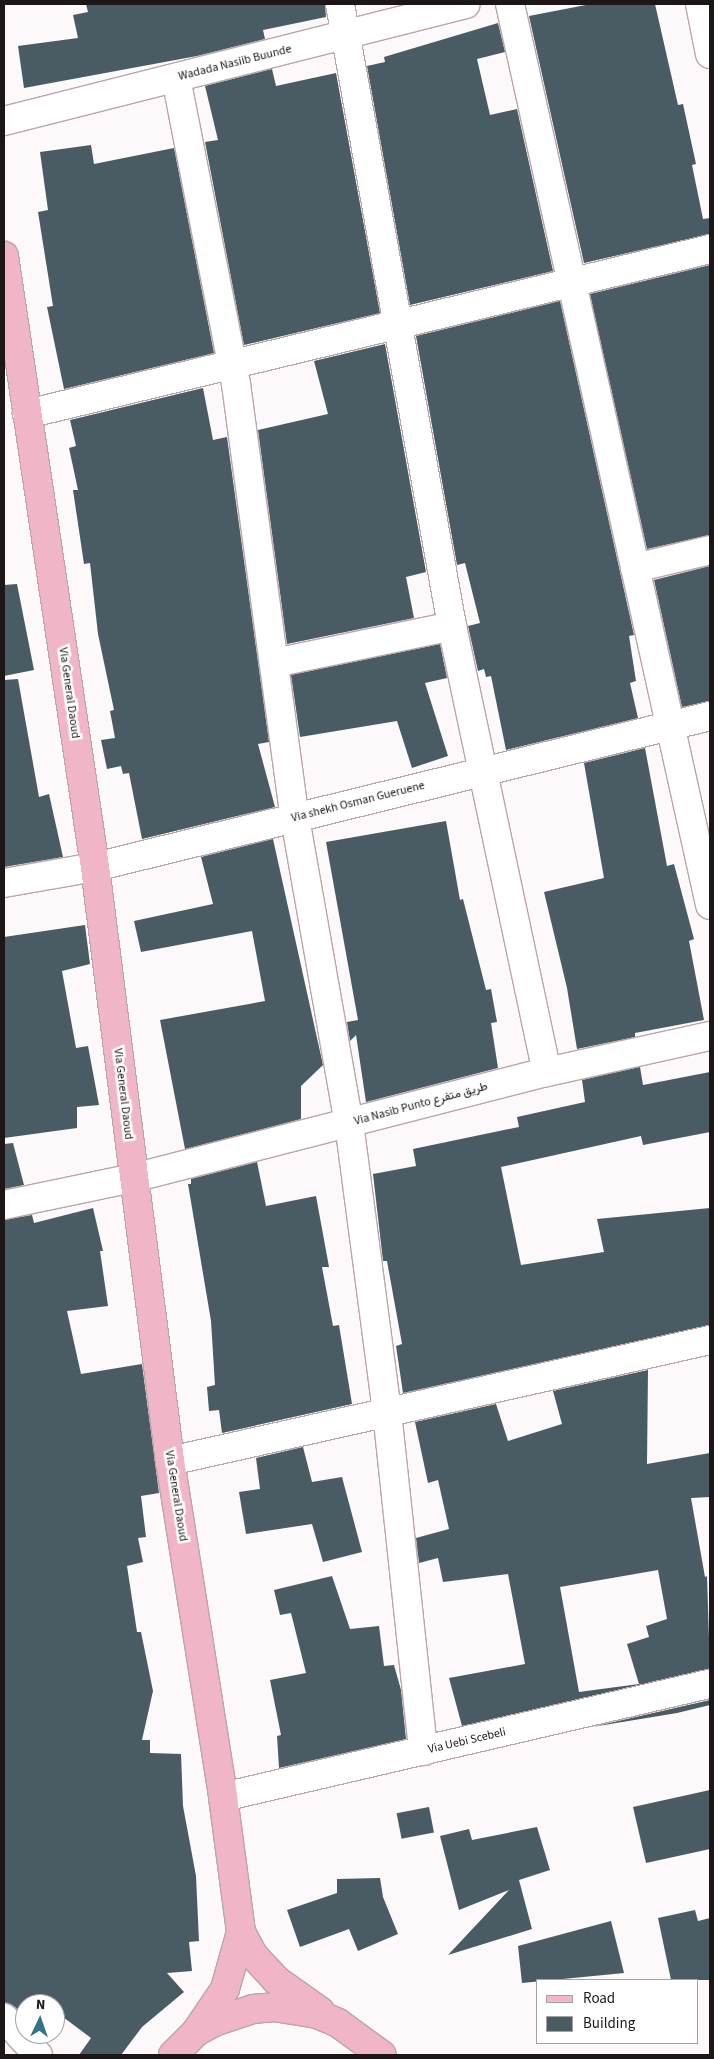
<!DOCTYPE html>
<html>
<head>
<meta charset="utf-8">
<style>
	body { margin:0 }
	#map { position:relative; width:714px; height:2059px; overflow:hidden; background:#fdf8f9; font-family:"Source Sans 3",Vazirmatn,sans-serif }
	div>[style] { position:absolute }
	.building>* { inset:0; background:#495b63; transform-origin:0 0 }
	.roads { filter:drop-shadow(1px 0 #baa5a9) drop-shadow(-1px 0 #baa5a9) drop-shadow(0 1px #baa5a9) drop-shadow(0 -1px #baa5a9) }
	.minor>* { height:28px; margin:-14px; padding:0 14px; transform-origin:14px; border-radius:14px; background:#fff }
	.major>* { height:28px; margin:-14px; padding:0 14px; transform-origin:14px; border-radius:14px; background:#f0b6c7 }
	span { translate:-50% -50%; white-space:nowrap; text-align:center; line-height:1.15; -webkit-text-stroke:5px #fff; paint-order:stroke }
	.street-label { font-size:12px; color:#1d1617 }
	.frame { position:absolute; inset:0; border:5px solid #1d1617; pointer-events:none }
	.legend { position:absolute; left:536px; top:1979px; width:162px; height:65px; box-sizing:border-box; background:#fff; border:1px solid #a5a2a2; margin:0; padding:6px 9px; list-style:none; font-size:15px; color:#1d1617 }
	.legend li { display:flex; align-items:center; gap:10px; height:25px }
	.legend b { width:25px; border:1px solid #a5a2a2 }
	.north { position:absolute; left:15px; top:1994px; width:50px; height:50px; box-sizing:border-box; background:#fff; border:1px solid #a5a2a2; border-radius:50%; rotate:3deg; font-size:14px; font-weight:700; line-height:20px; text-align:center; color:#1d1617 }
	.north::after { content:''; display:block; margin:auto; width:18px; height:22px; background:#36738a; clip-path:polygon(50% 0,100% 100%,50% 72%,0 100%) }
</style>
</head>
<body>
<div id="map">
	<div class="building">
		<i style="clip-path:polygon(86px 4px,325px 4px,326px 17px,263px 30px,265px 39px,197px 56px,24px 88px,18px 46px,78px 38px,73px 15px,88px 12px)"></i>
		<i style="clip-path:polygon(591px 4px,655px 4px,678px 105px,683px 104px,696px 164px,692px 165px,703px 219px,710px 218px,710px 234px,584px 263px,529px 16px)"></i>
		<i style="clip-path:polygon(498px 23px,505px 52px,477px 59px,490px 115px,517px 109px,553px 271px,410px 305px,367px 66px,385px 62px,384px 57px)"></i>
		<i style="clip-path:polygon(272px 69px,276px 86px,336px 73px,380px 313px,244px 345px,205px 142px,218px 140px,205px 86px)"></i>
		<i style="clip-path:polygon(91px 145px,94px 164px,174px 148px,214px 353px,64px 389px,47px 307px,53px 306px,38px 212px,48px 210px,40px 152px)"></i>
		<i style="clip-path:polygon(710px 265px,710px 535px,647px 549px,590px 294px)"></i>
		<i style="clip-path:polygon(560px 301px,634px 635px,629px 636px,636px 681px,630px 683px,638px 718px,506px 750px,491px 676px,486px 677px,484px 669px,478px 671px,468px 626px,480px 623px,465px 563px,457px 565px,416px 336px)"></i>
		<i style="clip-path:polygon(385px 344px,426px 572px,406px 577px,414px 618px,287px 644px,258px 430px,328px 414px,314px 361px)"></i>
		<i style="clip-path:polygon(203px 388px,213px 440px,227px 437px,269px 742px,258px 744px,275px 807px,142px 839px,129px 773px,123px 774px,121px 766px,107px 769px,101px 740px,115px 738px,110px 711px,114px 710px,98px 634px,90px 563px,84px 564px,73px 490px,78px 490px,69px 448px,76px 446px,70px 420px)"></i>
		<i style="clip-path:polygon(710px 566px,710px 701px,682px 707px,654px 580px)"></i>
		<i style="clip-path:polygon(17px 584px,34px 670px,4px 676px,4px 585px)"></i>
		<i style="clip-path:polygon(440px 644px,447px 678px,425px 683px,448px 756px,412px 768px,397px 721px,300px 737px,291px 675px)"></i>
		<i style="clip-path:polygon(18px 679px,39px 797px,49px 794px,63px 857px,4px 867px,4px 680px)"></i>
		<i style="clip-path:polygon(645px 748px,667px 866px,674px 864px,694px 939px,689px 941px,704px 1020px,635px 1033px,635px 1037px,577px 1049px,567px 988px,544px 892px,604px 878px,584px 763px)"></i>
		<i style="clip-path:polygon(446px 821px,460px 900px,463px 899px,486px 990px,491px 989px,497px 1022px,491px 1023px,498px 1068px,366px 1102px,356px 1035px,350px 1041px,347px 1022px,358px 1020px,326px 842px)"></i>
		<i style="clip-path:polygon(273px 839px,323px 1065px,301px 1086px,301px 1119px,185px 1149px,160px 1020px,265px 1001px,252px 931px,141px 952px,134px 921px,213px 904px,201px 857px)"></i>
		<i style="clip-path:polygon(85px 925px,90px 964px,62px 971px,76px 1048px,88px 1046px,99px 1105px,77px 1107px,77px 1128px,4px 1138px,4px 937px)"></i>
		<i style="clip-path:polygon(640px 1067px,643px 1085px,710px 1072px,710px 1132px,643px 1145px,641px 1136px,501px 1167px,521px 1265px,604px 1252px,597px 1219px,710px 1208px,710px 1325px,403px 1393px,396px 1346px,402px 1344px,387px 1261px,383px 1261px,373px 1174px,416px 1166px,413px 1149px,519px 1127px,517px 1117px,585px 1102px,582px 1080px)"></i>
		<i style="clip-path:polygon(13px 1143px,24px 1185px,4px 1189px,4px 1144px)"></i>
		<i style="clip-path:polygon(257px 1162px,266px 1206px,316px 1196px,329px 1267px,322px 1267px,333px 1326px,339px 1325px,352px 1404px,222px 1433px,219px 1410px,209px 1411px,207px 1387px,215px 1385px,211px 1321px,188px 1184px,191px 1184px,191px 1179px)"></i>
		<i style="clip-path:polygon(93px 1208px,103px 1251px,100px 1251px,108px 1306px,67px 1311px,81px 1374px,142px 1364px,159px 1493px,141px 1496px,146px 1537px,138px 1538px,143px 1562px,127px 1566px,137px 1632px,141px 1632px,153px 1691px,142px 1740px,150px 1740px,150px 1753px,181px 1754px,183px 1806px,196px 1876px,199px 1941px,189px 1942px,192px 1971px,167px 1973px,184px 1992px,142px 2027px,121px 2055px,79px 2055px,91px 2038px,55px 2011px,55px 2004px,25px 2004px,25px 2018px,15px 2007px,4px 2003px,4px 1220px,32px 1215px,34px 1223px)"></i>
		<i style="clip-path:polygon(evenodd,648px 1370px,647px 1464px,710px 1453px,710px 1497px,691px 1498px,705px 1577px,707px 1576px,710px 1669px,462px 1726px,449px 1678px,525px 1664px,508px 1574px,443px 1582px,438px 1558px,419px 1563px,416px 1538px,449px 1529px,438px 1480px,428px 1483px,415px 1422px,496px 1404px,508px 1441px,562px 1424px,553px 1391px,648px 1370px,658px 1570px,667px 1619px,646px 1626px,649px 1637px,627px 1644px,639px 1684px,579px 1692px,560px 1587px,658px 1570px)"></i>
		<i style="clip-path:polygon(303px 1447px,312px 1482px,342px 1477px,362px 1552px,323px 1562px,312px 1524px,246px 1534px,239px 1492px,260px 1489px,256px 1458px)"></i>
		<i style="clip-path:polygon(332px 1576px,350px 1629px,379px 1626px,384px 1666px,394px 1665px,401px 1690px,406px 1739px,279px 1768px,277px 1736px,281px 1735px,270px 1680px,306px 1673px,291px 1613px,280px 1615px,274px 1590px)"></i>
		<i style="clip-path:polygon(710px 1700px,710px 1705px,677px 1713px,592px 1727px)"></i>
		<i style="clip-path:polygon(710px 1790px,710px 1849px,646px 1863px,633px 1807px)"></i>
		<i style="left:429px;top:1807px;width:26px;height:33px;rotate:79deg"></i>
		<i style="clip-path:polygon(537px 1827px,550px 1870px,519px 1880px,532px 1929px,448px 1955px,509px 1890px,459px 1910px,440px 1836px,469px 1829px,472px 1840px)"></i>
		<i style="clip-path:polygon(380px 1878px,383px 1897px,398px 1934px,358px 1951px,349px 1929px,300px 1947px,287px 1910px,337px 1893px,337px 1879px)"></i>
		<i style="clip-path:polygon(695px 1910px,698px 1921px,710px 1918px,710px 1980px,671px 1980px,658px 1918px)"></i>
		<i style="clip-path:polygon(611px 1921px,624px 1973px,522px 1983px,518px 1946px)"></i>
	</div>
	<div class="roads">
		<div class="minor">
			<i style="left:340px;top:4px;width:632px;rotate:79.79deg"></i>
			<i style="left:452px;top:626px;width:456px;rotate:78deg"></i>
			<i style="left:510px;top:4px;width:923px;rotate:77.48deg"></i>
			<i style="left:700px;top:4px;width:51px;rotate:78.7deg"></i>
			<i style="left:176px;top:78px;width:312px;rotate:78.9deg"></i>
			<i style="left:236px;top:384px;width:438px;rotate:82.3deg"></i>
			<i style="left:295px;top:818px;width:310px;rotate:80deg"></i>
			<i style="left:349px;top:1123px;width:291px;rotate:82.5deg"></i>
			<i style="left:387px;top:1412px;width:341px;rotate:83.9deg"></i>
			<i style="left:4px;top:121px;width:476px;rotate:-14.2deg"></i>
			<i style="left:27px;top:414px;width:703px;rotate:-13.58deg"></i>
			<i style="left:635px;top:568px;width:77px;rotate:-13.5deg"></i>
			<i style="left:274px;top:663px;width:182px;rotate:-11.7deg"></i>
			<i style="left:4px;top:883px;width:92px;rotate:-10deg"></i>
			<i style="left:95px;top:867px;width:633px;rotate:-13.79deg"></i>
			<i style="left:4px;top:1205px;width:132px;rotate:-11.8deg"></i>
			<i style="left:133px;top:1178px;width:427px;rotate:-14.4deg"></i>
			<i style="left:547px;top:1072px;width:167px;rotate:-12.5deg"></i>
			<i style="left:170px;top:1461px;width:553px;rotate:-12.63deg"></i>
			<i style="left:223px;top:1797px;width:500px;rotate:-13.1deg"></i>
			<i style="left:4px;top:2018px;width:50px;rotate:47.4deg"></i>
		</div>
		<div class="major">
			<i style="left:4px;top:256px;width:618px;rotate:81.53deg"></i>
			<i style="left:95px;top:867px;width:599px;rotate:82.8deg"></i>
			<i style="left:170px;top:1461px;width:340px;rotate:81deg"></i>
			<i style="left:223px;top:1797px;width:136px;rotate:82.4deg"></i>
			<i style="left:241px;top:1932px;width:59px;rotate:105.7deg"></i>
			<i style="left:225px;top:1989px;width:52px;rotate:124deg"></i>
			<i style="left:241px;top:1932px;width:26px;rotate:62deg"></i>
			<i style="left:253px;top:1955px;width:34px;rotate:47deg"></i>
			<i style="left:276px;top:1980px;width:54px;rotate:35.2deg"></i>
			<i style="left:173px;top:2055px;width:33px;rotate:-45deg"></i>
			<i style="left:196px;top:2032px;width:21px;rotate:-29deg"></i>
			<i style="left:214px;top:2022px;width:41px;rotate:-18.4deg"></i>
			<i style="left:253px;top:2009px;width:21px;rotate:-5deg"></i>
			<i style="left:274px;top:2007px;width:44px;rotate:9.2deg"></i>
			<i style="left:317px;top:2014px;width:23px;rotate:23deg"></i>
			<i style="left:338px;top:2023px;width:54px;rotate:36deg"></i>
		</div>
	</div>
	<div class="street-label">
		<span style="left:235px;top:63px;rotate:-14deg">Wadada Nasiib Buunde</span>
		<span style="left:69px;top:693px;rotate:82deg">Via General Daoud</span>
		<span style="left:358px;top:802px;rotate:-14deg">Via shekh Osman Gueruene</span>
		<span style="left:123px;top:1094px;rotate:83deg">Via General Daoud</span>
		<span style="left:421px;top:1104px;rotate:-15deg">Via Nasib Punto طريق متفرع</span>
		<span style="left:176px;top:1496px;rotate:81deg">Via General Daoud</span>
		<span style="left:467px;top:1741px;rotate:-13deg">Via Uebi Scebeli</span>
	</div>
	<div class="frame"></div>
	<ul class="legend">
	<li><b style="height:6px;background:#f0b6c7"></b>Road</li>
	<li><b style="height:14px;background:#495b63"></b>Building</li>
	</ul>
	<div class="north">N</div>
</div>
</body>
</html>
